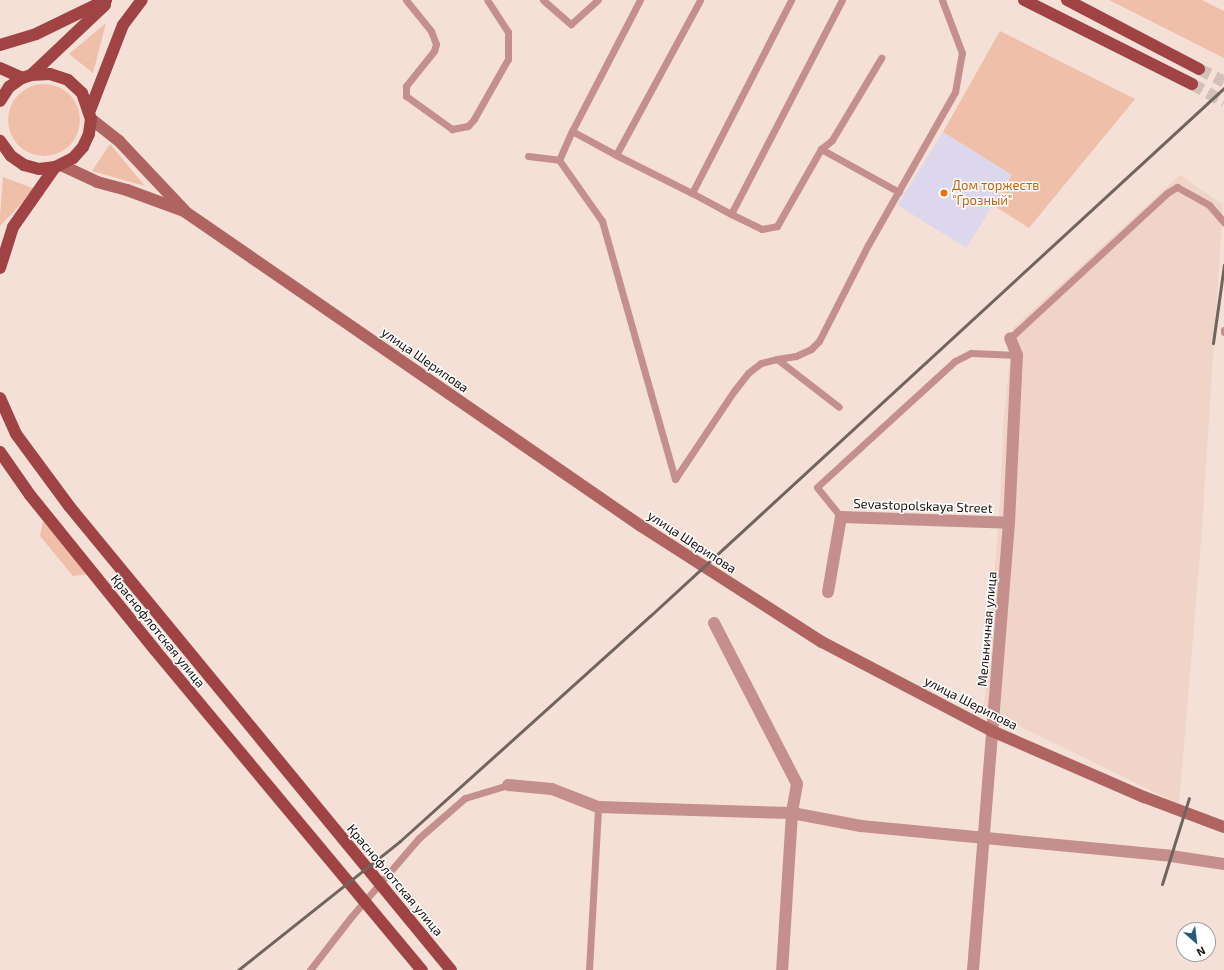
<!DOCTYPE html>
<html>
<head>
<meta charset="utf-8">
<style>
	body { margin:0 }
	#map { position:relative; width:1224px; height:970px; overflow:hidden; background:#f4e0d7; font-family:"Exo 2",sans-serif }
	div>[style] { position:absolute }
	.commercial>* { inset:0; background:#dcd7ed; transform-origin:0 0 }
	.built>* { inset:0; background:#f0d4c7 }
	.green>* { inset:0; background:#efbfaa }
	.round { border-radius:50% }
	.primary-tunnel>* { height:12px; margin-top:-6px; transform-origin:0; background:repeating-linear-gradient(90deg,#d3c1b9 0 12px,transparent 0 18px) }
	.lane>* { height:7px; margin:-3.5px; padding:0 3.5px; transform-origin:3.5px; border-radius:3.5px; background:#c48f8d }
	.street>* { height:12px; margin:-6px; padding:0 6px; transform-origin:6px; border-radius:6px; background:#c48f8d }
	.secondary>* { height:12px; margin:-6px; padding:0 6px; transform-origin:6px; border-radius:6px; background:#b06462 }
	.primary>* { height:12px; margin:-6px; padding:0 6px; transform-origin:6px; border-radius:6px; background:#9f4344 }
	.rail>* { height:3px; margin:-1.5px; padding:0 1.5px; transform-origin:1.5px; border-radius:1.5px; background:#70645f }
	.dots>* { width:11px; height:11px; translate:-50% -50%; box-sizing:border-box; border:2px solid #fff; border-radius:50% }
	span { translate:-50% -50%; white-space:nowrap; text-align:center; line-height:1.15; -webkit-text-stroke:3px #fff; paint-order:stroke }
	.food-label { font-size:13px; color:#c56008 }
	.left { translate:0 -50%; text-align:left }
	.street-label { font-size:13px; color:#17100d }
	.north { position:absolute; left:1176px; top:922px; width:40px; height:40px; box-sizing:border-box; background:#fff; border:1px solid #a29f9e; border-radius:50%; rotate:152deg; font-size:11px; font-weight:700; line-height:16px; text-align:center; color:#17100d }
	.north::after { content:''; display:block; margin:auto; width:14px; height:18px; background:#275c77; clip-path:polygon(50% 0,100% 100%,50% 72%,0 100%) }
</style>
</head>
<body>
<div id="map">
	<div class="commercial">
		<i style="left:943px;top:132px;width:81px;height:86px;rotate:32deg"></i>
	</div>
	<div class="built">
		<i style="clip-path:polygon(1180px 175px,1223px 205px,1201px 542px,1179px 804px,984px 709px,1000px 501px,1003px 427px,1013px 328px)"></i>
	</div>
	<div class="green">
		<i style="clip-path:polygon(1109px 0,1202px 0,1224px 11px,1224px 58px)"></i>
		<i style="clip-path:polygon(106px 23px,93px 73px,69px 54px)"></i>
		<i style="clip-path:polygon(1000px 31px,1135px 99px,1029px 228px,993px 205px,1012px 175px,943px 132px)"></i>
		<i class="round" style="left:8px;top:84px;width:72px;height:72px"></i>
		<i style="clip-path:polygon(110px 144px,145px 186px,92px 171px)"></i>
		<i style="clip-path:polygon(3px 177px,35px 189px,0 226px,0 216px)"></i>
		<i style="clip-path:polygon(43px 521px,88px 574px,73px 576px,40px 536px)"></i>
	</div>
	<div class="primary-tunnel">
		<i style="left:1199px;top:69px;width:28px;rotate:27deg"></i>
		<i style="left:1192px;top:84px;width:37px;rotate:29deg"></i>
	</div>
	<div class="lane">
		<i style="left:406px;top:0;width:40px;rotate:51deg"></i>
		<i style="left:431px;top:31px;width:14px;rotate:69deg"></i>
		<i style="left:436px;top:44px;width:7px;rotate:106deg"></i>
		<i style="left:434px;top:51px;width:45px;rotate:128.7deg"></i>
		<i style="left:406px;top:86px;width:10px;rotate:90deg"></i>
		<i style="left:406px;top:96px;width:57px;rotate:35.7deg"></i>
		<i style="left:452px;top:129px;width:16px;rotate:-11deg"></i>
		<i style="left:468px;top:126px;width:9px;rotate:-49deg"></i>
		<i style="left:474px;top:119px;width:69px;rotate:-60.5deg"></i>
		<i style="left:508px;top:59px;width:27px;rotate:-90deg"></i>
		<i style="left:508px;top:32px;width:38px;rotate:-123deg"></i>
		<i style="left:543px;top:0;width:37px;rotate:41deg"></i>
		<i style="left:571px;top:24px;width:36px;rotate:-42deg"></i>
		<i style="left:572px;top:131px;width:50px;rotate:28.6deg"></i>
		<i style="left:616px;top:155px;width:176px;rotate:-61.5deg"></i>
		<i style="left:821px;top:149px;width:89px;rotate:28.9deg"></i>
		<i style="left:616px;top:155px;width:85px;rotate:26.6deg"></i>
		<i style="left:692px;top:193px;width:217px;rotate:-62.8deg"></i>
		<i style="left:528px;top:156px;width:31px;rotate:7deg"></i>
		<i style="left:559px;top:160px;width:75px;rotate:54.8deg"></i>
		<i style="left:602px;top:221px;width:268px;rotate:74.2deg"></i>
		<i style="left:559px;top:160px;width:32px;rotate:-66deg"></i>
		<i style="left:572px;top:131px;width:148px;rotate:-62.6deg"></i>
		<i style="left:692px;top:193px;width:44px;rotate:28.3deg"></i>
		<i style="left:731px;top:214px;width:241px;rotate:-62.6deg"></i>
		<i style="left:731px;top:214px;width:34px;rotate:26deg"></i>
		<i style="left:762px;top:229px;width:15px;rotate:-11deg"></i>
		<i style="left:777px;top:226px;width:89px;rotate:-60.3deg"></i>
		<i style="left:821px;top:149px;width:14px;rotate:-39deg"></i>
		<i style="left:832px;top:140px;width:96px;rotate:-59.1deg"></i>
		<i style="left:1224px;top:330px;width:2px;rotate:90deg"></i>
		<i style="left:1010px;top:338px;width:214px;rotate:-42.7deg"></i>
		<i style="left:1167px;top:193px;width:12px;rotate:-31deg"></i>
		<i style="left:1177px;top:187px;width:37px;rotate:29deg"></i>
		<i style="left:1209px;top:205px;width:23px;rotate:49deg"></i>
		<i style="left:777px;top:359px;width:19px;rotate:-9deg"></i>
		<i style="left:796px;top:356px;width:17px;rotate:-25deg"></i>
		<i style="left:811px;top:349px;width:11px;rotate:-45deg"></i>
		<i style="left:819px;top:341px;width:108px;rotate:-63deg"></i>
		<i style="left:868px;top:245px;width:176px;rotate:-60.4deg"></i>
		<i style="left:955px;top:92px;width:40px;rotate:-80deg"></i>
		<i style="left:962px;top:53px;width:57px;rotate:-110.7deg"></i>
		<i style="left:675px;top:479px;width:106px;rotate:-56.2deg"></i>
		<i style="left:734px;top:391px;width:23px;rotate:-52deg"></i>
		<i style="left:748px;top:373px;width:16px;rotate:-38deg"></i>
		<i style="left:761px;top:363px;width:16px;rotate:-14deg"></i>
		<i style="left:777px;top:359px;width:78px;rotate:37.7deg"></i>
		<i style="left:841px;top:517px;width:38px;rotate:-129deg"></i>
		<i style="left:817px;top:487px;width:187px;rotate:-42.4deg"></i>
		<i style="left:955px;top:361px;width:18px;rotate:-27deg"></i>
		<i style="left:971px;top:353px;width:46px;rotate:2.5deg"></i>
		<i style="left:310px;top:970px;width:67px;rotate:-52.3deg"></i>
		<i style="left:351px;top:917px;width:104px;rotate:-49.3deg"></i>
		<i style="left:419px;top:838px;width:61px;rotate:-41deg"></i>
		<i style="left:465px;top:798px;width:45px;rotate:-16.8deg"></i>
		<i style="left:589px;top:970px;width:163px;rotate:-86.8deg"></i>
	</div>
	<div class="street">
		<i style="left:828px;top:592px;width:76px;rotate:-80.2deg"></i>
		<i style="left:841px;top:517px;width:168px;rotate:2deg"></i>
		<i style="left:714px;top:623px;width:181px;rotate:62.7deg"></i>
		<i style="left:797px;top:784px;width:29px;rotate:100deg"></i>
		<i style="left:792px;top:813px;width:70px;rotate:10.7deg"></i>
		<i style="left:861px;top:826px;width:311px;rotate:5.5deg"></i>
		<i style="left:1171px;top:856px;width:54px;rotate:8.6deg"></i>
		<i style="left:508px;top:785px;width:44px;rotate:5.2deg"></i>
		<i style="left:552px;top:789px;width:49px;rotate:21.4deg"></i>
		<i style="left:598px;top:807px;width:194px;rotate:1.8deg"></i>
		<i style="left:792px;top:813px;width:157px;rotate:93.6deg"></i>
		<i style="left:973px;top:970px;width:448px;rotate:-85.4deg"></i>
		<i style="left:1009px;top:523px;width:168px;rotate:-87.3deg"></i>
		<i style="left:1017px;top:355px;width:18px;rotate:-112deg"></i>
	</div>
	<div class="secondary">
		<i style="left:91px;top:119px;width:36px;rotate:38deg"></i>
		<i style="left:119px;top:141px;width:95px;rotate:46.7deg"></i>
		<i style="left:61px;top:165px;width:40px;rotate:25deg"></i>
		<i style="left:97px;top:182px;width:31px;rotate:15deg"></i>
		<i style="left:127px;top:190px;width:61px;rotate:20.2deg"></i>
		<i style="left:184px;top:211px;width:555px;rotate:34.58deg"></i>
		<i style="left:641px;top:526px;width:215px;rotate:32.7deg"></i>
		<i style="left:822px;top:642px;width:192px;rotate:27.6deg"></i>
		<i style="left:992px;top:731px;width:166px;rotate:23.5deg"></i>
		<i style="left:1144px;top:797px;width:85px;rotate:20.6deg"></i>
	</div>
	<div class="primary">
		<i style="left:1024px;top:0;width:188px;rotate:26.6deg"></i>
		<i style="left:1067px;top:0;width:149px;rotate:27.6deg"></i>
		<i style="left:0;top:45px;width:38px;rotate:-17deg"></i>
		<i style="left:36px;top:34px;width:78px;rotate:-25.9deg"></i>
		<i style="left:0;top:68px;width:24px;rotate:24deg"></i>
		<i style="left:31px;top:75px;width:102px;rotate:-43.4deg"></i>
		<i style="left:0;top:101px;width:17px;rotate:-57deg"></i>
		<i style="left:9px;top:87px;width:16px;rotate:-35deg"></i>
		<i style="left:22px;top:78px;width:9px;rotate:-18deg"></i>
		<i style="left:31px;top:75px;width:19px;rotate:-3deg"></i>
		<i style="left:50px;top:74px;width:19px;rotate:18deg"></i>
		<i style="left:68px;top:80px;width:19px;rotate:43deg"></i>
		<i style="left:82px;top:93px;width:28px;rotate:71deg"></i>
		<i style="left:91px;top:119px;width:15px;rotate:98deg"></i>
		<i style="left:89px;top:134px;width:14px;rotate:115deg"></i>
		<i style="left:83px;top:147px;width:15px;rotate:132deg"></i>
		<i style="left:73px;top:158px;width:20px;rotate:153deg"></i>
		<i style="left:55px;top:167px;width:16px;rotate:173deg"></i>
		<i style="left:39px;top:169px;width:16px;rotate:-165deg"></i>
		<i style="left:24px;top:165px;width:16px;rotate:-145deg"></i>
		<i style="left:11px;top:156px;width:19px;rotate:-126deg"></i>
		<i style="left:90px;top:110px;width:91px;rotate:-68.8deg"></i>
		<i style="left:123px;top:25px;width:31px;rotate:-53deg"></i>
		<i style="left:0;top:268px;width:43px;rotate:-72.4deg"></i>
		<i style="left:13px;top:227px;width:73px;rotate:-55deg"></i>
		<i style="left:0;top:398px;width:39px;rotate:66deg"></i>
		<i style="left:16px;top:434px;width:89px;rotate:53.6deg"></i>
		<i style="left:69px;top:506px;width:601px;rotate:50.54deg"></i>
		<i style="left:0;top:452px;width:52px;rotate:55.1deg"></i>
		<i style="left:30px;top:495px;width:199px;rotate:51.1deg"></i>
		<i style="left:155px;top:650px;width:417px;rotate:50.2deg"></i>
	</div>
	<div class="rail">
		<i style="left:1213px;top:343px;width:79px;rotate:-82deg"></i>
		<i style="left:1162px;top:884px;width:90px;rotate:-72.6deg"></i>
		<i style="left:238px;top:970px;width:207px;rotate:-38.5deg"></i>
		<i style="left:400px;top:841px;width:336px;rotate:-42deg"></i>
		<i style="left:650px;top:616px;width:780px;rotate:-42.61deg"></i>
	</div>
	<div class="dots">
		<i style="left:944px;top:193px;background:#e8710a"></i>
	</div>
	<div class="food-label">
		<span class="left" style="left:952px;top:193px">Дом торжеств<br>"Грозный"</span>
	</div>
	<div class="street-label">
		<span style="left:425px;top:360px;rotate:35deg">улица Шерипова</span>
		<span style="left:923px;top:506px;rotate:2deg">Sevastopolskaya Street</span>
		<span style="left:692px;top:542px;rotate:33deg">улица Шерипова</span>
		<span style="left:987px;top:629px;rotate:-85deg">Мельничная улица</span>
		<span style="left:158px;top:631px;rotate:51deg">Краснофлотская улица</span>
		<span style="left:971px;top:703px;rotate:27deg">улица Шерипова</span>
		<span style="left:395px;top:880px;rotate:50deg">Краснофлотская улица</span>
	</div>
	<div class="north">N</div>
</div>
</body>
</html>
